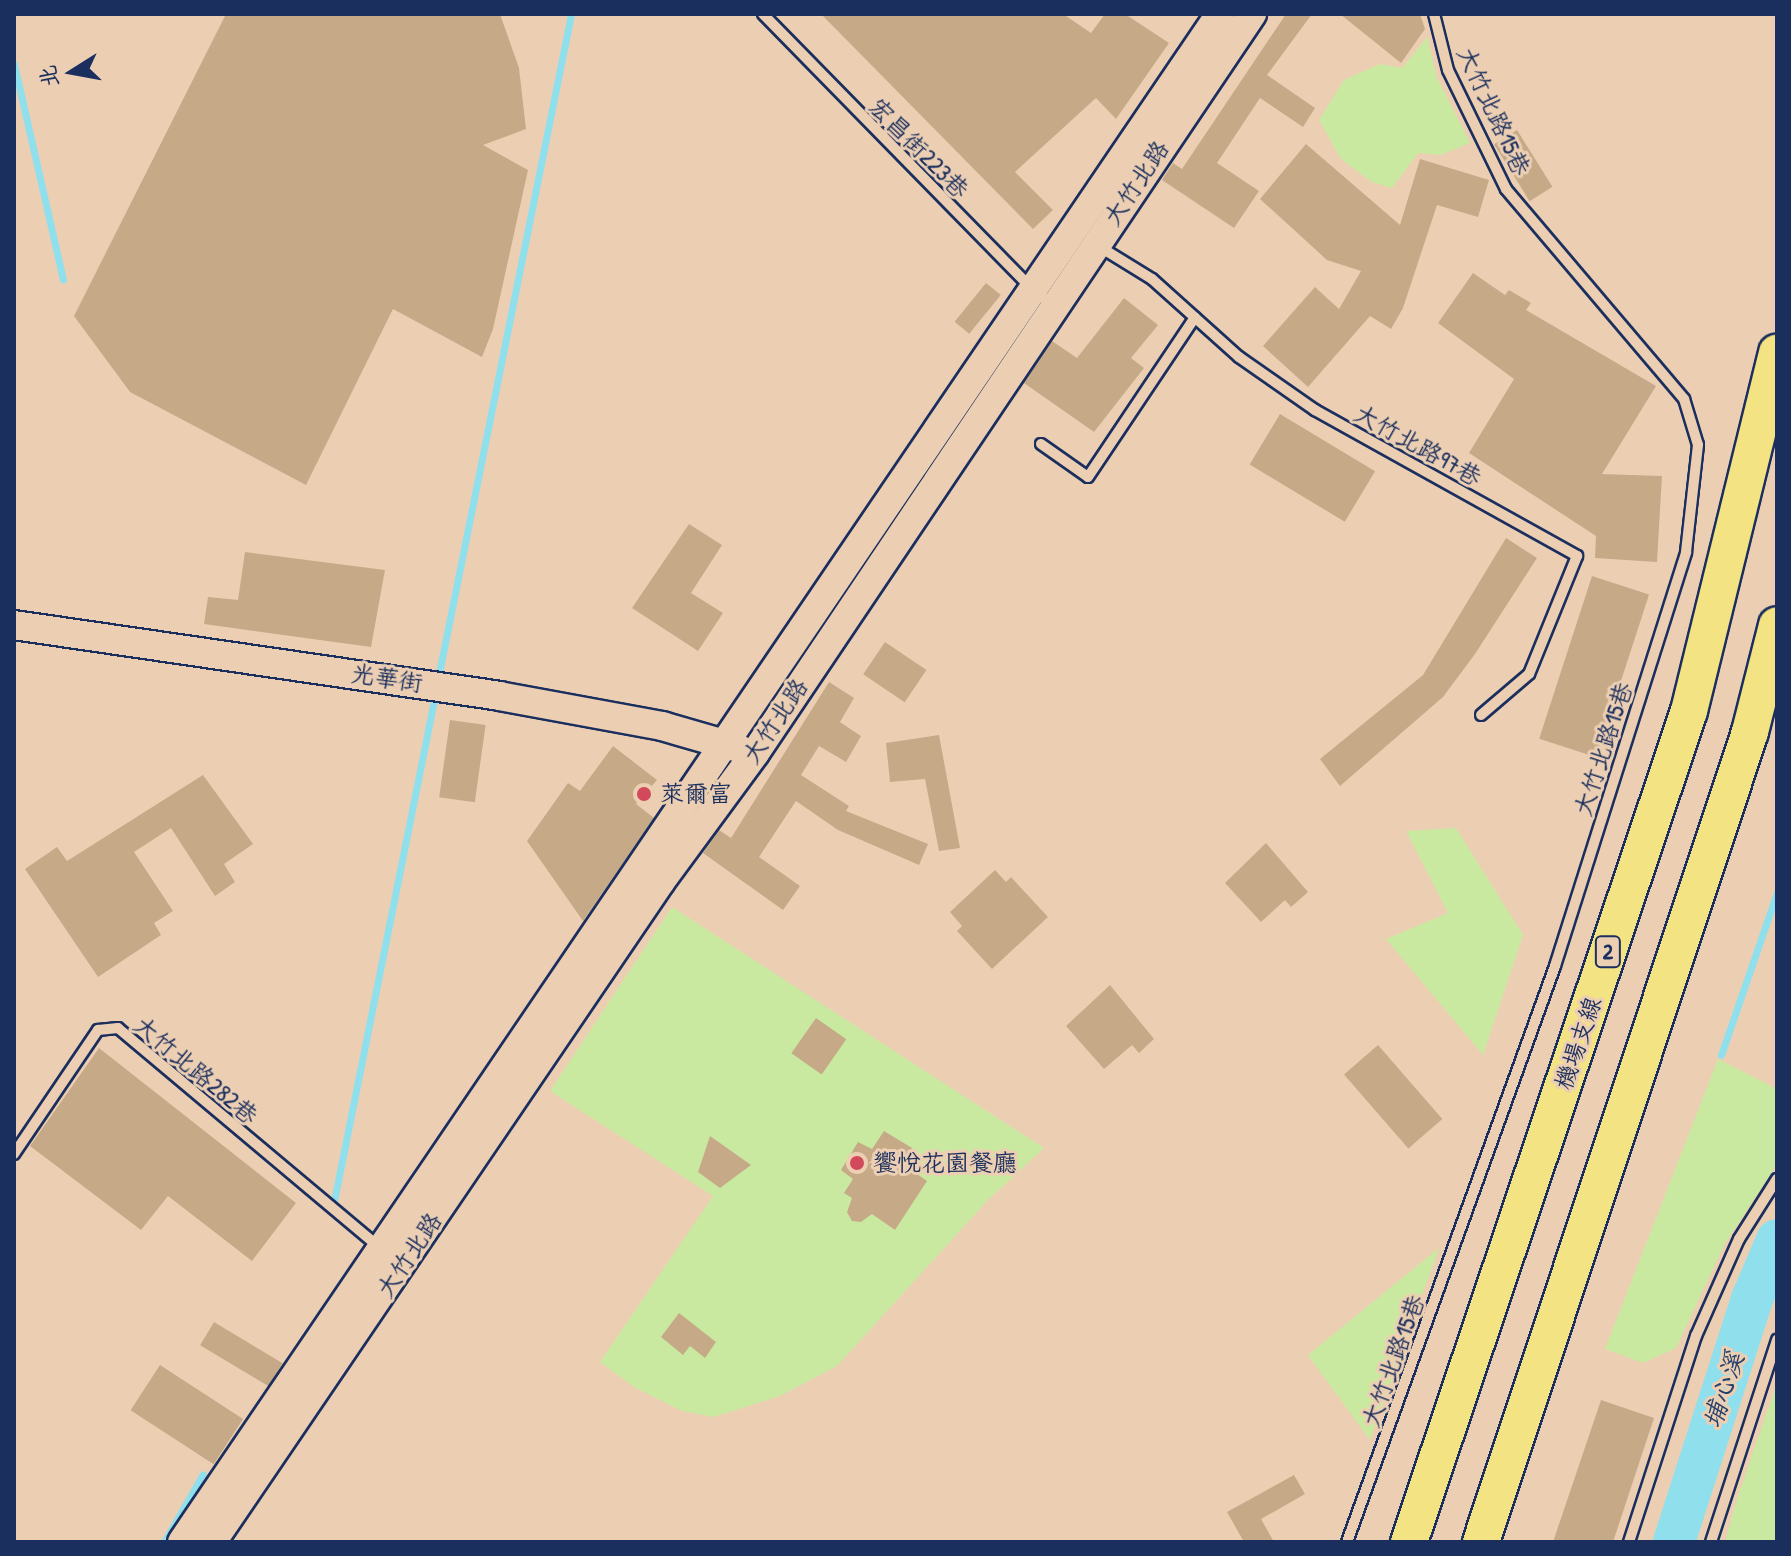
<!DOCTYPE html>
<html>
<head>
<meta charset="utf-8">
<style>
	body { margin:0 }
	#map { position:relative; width:1791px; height:1556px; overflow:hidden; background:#eccfb3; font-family:"Patrick Hand","LXGW WenKai TC",sans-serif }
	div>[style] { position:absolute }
	.green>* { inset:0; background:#cae9a0 }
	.stream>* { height:7px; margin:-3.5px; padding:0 3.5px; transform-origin:3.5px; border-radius:3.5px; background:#90dfed }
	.river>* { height:42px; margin:-21px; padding:0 21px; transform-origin:21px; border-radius:21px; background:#90dfed }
	.building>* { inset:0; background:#c6aa87; transform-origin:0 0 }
	.roads { filter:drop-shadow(2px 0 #1b2f5e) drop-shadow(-2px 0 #1b2f5e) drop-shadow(0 2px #1b2f5e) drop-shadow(0 -2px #1b2f5e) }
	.lane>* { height:10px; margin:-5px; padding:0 5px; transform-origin:5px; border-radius:5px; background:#eccfb3 }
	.secondary>* { height:28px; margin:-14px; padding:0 14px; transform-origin:14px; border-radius:14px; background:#eccfb3 }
	.highway>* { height:36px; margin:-18px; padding:0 18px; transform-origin:18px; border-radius:18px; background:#f4e382 }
	.dots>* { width:22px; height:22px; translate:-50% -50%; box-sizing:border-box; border:4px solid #eccfb3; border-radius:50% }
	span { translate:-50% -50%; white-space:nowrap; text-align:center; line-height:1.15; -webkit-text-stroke:6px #eccfb3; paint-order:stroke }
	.shield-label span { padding:2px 6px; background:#eccfb3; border:2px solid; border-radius:6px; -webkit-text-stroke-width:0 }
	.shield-label { font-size:22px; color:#1b2f5e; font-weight:700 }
	.street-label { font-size:24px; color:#1b2f5e }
	.poi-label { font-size:24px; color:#1b2f5e }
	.left { translate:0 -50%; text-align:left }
	.water-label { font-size:26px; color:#27416c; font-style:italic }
	.frame { position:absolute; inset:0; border:16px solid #1b2f5e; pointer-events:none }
	.north { position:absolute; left:32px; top:32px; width:80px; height:80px; -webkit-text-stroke:6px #eccfb3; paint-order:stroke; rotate:259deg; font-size:22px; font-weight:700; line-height:32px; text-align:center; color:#1b2f5e }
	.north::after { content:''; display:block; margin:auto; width:28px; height:36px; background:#1b2f5e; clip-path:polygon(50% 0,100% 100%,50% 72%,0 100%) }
</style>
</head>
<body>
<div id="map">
	<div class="green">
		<i style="clip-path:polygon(1427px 37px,1437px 78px,1470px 143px,1440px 155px,1418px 153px,1392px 188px,1372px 182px,1341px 159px,1319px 120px,1344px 80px,1380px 64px,1402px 68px)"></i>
		<i style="clip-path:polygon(1456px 828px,1523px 935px,1483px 1055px,1386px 939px,1448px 913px,1406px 831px)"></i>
		<i style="clip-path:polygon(672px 907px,1044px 1148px,988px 1200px,837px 1366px,780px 1396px,714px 1417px,682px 1411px,634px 1387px,600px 1362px,713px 1196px,550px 1091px)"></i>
		<i style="clip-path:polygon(1718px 1059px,1777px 1089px,1777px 1164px,1724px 1245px,1676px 1348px,1643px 1363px,1605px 1349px)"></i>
		<i style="clip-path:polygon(1439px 1248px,1370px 1440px,1308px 1355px)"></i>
		<i style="clip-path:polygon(1777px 1383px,1777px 1542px,1725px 1542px,1738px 1496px)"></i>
	</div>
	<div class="stream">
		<i style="left:14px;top:64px;width:221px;rotate:77.2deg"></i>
		<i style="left:437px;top:683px;width:682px;rotate:-78.67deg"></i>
		<i style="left:1721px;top:1055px;width:172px;rotate:-71deg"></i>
		<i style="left:334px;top:1201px;width:516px;rotate:-78.71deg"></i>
		<i style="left:164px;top:1542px;width:78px;rotate:-60.2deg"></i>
	</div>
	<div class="river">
		<i style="left:1674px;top:1542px;width:255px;rotate:-72.2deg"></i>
		<i style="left:1752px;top:1299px;width:64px;rotate:-67deg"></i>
	</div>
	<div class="building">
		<i style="clip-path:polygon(226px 14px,500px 14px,519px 68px,526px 129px,483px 145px,528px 170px,493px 329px,482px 357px,393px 309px,306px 485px,130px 392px,74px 316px)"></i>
		<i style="clip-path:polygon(821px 14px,1063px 14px,1091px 33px,1105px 14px,1125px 14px,1169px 43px,1116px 119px,1096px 98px,1015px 172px,1053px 210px,1033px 229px)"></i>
		<i style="clip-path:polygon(1286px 14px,1312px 14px,1267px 75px,1315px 108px,1303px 127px,1260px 98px,1217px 163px,1259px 191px,1234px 228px,1162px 180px,1173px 163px,1182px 169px)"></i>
		<i style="clip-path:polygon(1340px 14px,1420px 14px,1425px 29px,1401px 63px)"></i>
		<i style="left:1517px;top:130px;width:67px;height:27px;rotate:58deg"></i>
		<i style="clip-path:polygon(1306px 144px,1400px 225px,1420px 159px,1489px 180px,1478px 217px,1437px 205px,1403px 308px,1391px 329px,1370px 316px,1308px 387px,1263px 346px,1315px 287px,1339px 309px,1361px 271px,1327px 260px,1260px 199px)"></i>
		<i style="clip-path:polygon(1473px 273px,1505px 295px,1509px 290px,1531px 303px,1526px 310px,1656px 386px,1602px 474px,1662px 476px,1657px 562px,1595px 558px,1596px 536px,1469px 453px,1514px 379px,1438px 323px)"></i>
		<i style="left:986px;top:283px;width:19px;height:50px;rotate:39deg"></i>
		<i style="clip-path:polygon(1124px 298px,1158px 325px,1131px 358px,1144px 368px,1094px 432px,1024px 383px,1052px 341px,1077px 358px)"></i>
		<i style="left:1280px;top:414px;width:111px;height:59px;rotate:31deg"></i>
		<i style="clip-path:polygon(689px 524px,722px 545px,691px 593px,723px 613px,698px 651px,632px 608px)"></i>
		<i style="clip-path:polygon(1506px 538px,1537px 558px,1475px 654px,1443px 697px,1340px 786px,1320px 759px,1423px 675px)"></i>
		<i style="clip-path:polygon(245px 552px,385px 570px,371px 647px,204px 624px,208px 597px,238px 600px)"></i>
		<i style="left:1592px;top:576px;width:60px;height:171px;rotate:18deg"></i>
		<i style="left:885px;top:642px;width:50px;height:39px;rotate:34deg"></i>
		<i style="clip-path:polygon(829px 682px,854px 698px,840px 722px,861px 736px,846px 762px,819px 746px,801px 775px,849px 806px,846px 811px,928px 844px,919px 865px,838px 830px,796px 801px,759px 857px,800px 886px,783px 910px,703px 853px,719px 830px,731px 838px)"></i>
		<i style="left:450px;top:720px;width:36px;height:78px;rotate:8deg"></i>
		<i style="clip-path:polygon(939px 735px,960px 848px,939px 851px,925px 779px,890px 782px,886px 743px)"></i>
		<i style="clip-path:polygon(613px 746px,657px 780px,636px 804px,654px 818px,583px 921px,527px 841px,568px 783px,580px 791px)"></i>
		<i style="clip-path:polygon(203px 775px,253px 844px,224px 864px,235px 882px,215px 896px,171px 828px,134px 852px,173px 911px,154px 923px,161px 935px,98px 977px,25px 869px,57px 847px,67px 861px)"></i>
		<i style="clip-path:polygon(1266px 843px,1308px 892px,1291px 907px,1285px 900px,1261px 922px,1225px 883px)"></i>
		<i style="clip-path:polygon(995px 870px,1006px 882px,1011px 877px,1048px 917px,992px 969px,957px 931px,962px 926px,950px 912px)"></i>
		<i style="clip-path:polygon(1110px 985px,1154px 1039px,1139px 1053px,1132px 1045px,1104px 1069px,1066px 1026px)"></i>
		<i style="left:816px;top:1018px;width:37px;height:43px;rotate:35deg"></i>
		<i style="left:1378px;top:1045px;width:98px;height:45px;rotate:49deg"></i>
		<i style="clip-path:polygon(99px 1048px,296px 1203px,252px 1261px,168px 1196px,141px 1230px,30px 1146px)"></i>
		<i style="clip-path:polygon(884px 1131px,912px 1148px,903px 1164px,927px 1181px,895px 1230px,872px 1214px,861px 1222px,852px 1221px,847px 1212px,852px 1198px,844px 1193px,853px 1179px,841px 1170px,858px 1142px,872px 1149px)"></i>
		<i style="clip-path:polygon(710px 1136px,751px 1165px,720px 1188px,698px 1172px)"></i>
		<i style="clip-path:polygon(679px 1313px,716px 1342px,705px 1358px,690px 1346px,683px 1355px,661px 1337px)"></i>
		<i style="left:214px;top:1322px;width:80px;height:27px;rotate:31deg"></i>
		<i style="left:160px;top:1365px;width:99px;height:54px;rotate:33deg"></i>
		<i style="clip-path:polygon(1601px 1400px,1654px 1418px,1613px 1542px,1553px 1542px)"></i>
		<i style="clip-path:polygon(1294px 1475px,1305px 1494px,1261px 1519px,1274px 1542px,1244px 1542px,1227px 1512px)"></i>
	</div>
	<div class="roads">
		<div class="lane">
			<i style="left:763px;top:14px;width:388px;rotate:45.6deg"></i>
			<i style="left:1034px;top:291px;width:24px;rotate:35deg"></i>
			<i style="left:1100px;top:247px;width:61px;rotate:31.6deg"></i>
			<i style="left:1152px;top:279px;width:117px;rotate:41.9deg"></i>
			<i style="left:1239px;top:357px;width:93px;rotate:34.9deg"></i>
			<i style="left:1315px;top:410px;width:300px;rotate:29.1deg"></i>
			<i style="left:1577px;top:556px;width:127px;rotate:112.1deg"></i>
			<i style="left:1529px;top:674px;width:63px;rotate:139.5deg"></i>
			<i style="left:1041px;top:444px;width:57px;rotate:35.1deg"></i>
			<i style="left:1088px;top:477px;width:192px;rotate:-56.2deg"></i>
			<i style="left:14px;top:1154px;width:150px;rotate:-55.9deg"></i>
			<i style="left:98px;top:1030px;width:20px;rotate:-6deg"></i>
			<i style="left:118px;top:1028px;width:339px;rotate:40deg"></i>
			<i style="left:1347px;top:1542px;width:612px;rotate:-70.14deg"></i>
			<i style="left:1555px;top:966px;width:434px;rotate:-72.4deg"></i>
			<i style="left:1686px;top:552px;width:108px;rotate:-83.6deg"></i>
			<i style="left:1698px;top:445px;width:48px;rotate:-106.9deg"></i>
			<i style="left:1684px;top:399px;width:275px;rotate:-130.3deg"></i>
			<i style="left:1506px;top:189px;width:132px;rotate:-116deg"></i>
			<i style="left:1448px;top:70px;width:58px;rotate:-104deg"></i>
			<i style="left:1629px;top:1542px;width:217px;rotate:-72deg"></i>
			<i style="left:1696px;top:1336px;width:106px;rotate:-66.1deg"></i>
			<i style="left:1739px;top:1239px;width:71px;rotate:-57.7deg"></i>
			<i style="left:1711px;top:1542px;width:213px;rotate:-71.9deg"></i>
		</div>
		<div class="secondary">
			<i style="left:14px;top:625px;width:490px;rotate:8.3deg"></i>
			<i style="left:499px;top:696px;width:166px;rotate:10.4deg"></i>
			<i style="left:662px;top:726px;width:79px;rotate:16.1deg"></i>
			<i style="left:182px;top:1542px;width:1847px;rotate:-55.81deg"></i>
			<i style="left:212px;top:1542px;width:799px;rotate:-55.81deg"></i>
			<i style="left:661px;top:881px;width:159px;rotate:-53.7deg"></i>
			<i style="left:755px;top:753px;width:891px;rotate:-56.08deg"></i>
		</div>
		<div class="highway">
			<i style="left:1409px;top:1542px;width:877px;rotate:-71.38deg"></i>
			<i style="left:1689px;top:711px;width:369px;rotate:-76.2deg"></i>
			<i style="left:1481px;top:1542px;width:853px;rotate:-71.63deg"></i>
			<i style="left:1750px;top:732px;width:110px;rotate:-75.8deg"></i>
		</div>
	</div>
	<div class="dots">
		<i style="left:644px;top:794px;background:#d1495b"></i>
		<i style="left:857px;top:1163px;background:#d1495b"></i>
	</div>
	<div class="shield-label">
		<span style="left:1608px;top:952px">2</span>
	</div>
	<div class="street-label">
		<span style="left:1494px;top:111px;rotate:65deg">大竹北路15巷</span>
		<span style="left:919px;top:148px;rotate:45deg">宏昌街223巷</span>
		<span style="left:1136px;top:183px;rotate:-56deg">大竹北路</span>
		<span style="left:1418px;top:445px;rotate:29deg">大竹北路97巷</span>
		<span style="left:387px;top:678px;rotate:9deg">光華街</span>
		<span style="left:775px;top:721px;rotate:-56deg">大竹北路</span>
		<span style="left:1603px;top:749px;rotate:-72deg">大竹北路15巷</span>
		<span style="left:1578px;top:1043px;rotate:-71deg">機場支線</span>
		<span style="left:196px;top:1070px;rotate:40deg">大竹北路282巷</span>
		<span style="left:409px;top:1255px;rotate:-56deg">大竹北路</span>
		<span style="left:1393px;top:1361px;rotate:-70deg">大竹北路15巷</span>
	</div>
	<div class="poi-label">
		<span class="left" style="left:660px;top:794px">萊爾富</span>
		<span class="left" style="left:873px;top:1163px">饗悅花園餐廳</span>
	</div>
	<div class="water-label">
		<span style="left:1723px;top:1390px;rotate:-72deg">埔心溪</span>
	</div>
	<div class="frame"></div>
	<div class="north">北</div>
</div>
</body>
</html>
